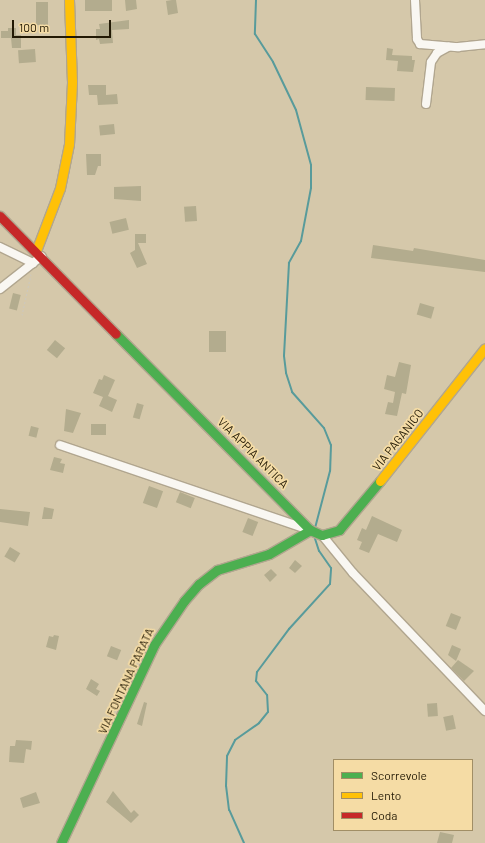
<!DOCTYPE html>
<html>
<head>
<meta charset="utf-8">
<style>
	body { margin:0 }
	#map { position:relative; width:485px; height:843px; overflow:hidden; background:#d5c8aa; font-family:Barlow,sans-serif }
	div>[style] { position:absolute }
	.stream>* { height:2px; margin:-1px; padding:0 1px; transform-origin:1px; border-radius:1px; background:#589b9b }
	.building>* { inset:0; background:#b3ac8e; transform-origin:0 0 }
	.path>* { height:1px; margin-top:-0.5px; transform-origin:0; background:repeating-linear-gradient(90deg,#ccc8be 0 2px,transparent 0 4px) }
	.roads { filter:drop-shadow(1px 0 #b1a68f) drop-shadow(-1px 0 #b1a68f) drop-shadow(0 1px #b1a68f) drop-shadow(0 -1px #b1a68f) }
	.street>* { height:8px; margin:-4px; padding:0 4px; transform-origin:4px; border-radius:4px; background:#f9f7f2 }
	.fast>* { height:9px; margin:-4.5px; padding:0 4.5px; transform-origin:4.5px; border-radius:4.5px; background:#4caf50 }
	.slow>* { height:9px; margin:-4.5px; padding:0 4.5px; transform-origin:4.5px; border-radius:4.5px; background:#ffc107 }
	.jam>* { height:9px; margin:-4.5px; padding:0 4.5px; transform-origin:4.5px; border-radius:4.5px; background:#c62828 }
	span { translate:-50% -50%; white-space:nowrap; text-align:center; line-height:1.15; -webkit-text-stroke:3.5px #f5dca5; paint-order:stroke }
	.street-label { font-size:12px; color:#221904 }
	.legend { position:absolute; left:333px; top:759px; width:140px; height:72px; box-sizing:border-box; background:#f5dca5; border:1px solid #a18e65; margin:0; padding:5px 7px; list-style:none; font-size:12px; color:#221904 }
	.legend li { display:flex; align-items:center; gap:8px; height:20px }
	.legend b { width:20px; border:1px solid #a18e65 }
	.scale { position:absolute; left:12px; top:20px; width:99px; height:18px; box-sizing:border-box; border:2px solid #221904; border-top:0; padding-left:5px; font-size:12px; line-height:14px; white-space:nowrap; color:#221904; -webkit-text-stroke:3px #f5dca5; paint-order:stroke }
</style>
</head>
<body>
<div id="map">
	<div class="stream">
		<i style="left:256px;top:0;width:34px;rotate:92deg"></i>
		<i style="left:255px;top:34px;width:33px;rotate:57deg"></i>
		<i style="left:273px;top:62px;width:53px;rotate:64.4deg"></i>
		<i style="left:296px;top:110px;width:57px;rotate:74.7deg"></i>
		<i style="left:311px;top:165px;width:23px;rotate:90deg"></i>
		<i style="left:311px;top:188px;width:54px;rotate:100.7deg"></i>
		<i style="left:301px;top:241px;width:25px;rotate:119deg"></i>
		<i style="left:289px;top:263px;width:93px;rotate:93.1deg"></i>
		<i style="left:284px;top:356px;width:17px;rotate:83deg"></i>
		<i style="left:286px;top:373px;width:20px;rotate:72deg"></i>
		<i style="left:292px;top:392px;width:48px;rotate:48.4deg"></i>
		<i style="left:324px;top:428px;width:18px;rotate:68deg"></i>
		<i style="left:331px;top:445px;width:26px;rotate:92deg"></i>
		<i style="left:330px;top:471px;width:59px;rotate:104.7deg"></i>
		<i style="left:244px;top:843px;width:36px;rotate:-114deg"></i>
		<i style="left:229px;top:810px;width:24px;rotate:-97deg"></i>
		<i style="left:226px;top:786px;width:30px;rotate:-88deg"></i>
		<i style="left:227px;top:756px;width:18px;rotate:-63deg"></i>
		<i style="left:235px;top:740px;width:29px;rotate:-35deg"></i>
		<i style="left:259px;top:723px;width:14px;rotate:-51deg"></i>
		<i style="left:268px;top:712px;width:17px;rotate:-93deg"></i>
		<i style="left:267px;top:695px;width:18px;rotate:-128deg"></i>
		<i style="left:256px;top:681px;width:9px;rotate:-84deg"></i>
		<i style="left:257px;top:672px;width:54px;rotate:-53.3deg"></i>
		<i style="left:289px;top:629px;width:61px;rotate:-47.7deg"></i>
		<i style="left:330px;top:584px;width:16px;rotate:-86deg"></i>
		<i style="left:331px;top:568px;width:21px;rotate:-125deg"></i>
		<i style="left:319px;top:551px;width:16px;rotate:-108deg"></i>
	</div>
	<div class="building">
		<i style="left:112px;top:0;width:11px;height:27px;rotate:90deg"></i>
		<i style="clip-path:polygon(125px 0,136px 0,137px 9px,126px 11px)"></i>
		<i style="clip-path:polygon(172px 0,176px 0,178px 13px,168px 15px,166px 1px)"></i>
		<i style="left:36px;top:2px;width:12px;height:23px"></i>
		<i style="clip-path:polygon(129px 20px,129px 29px,112px 30px,113px 43px,100px 44px,99px 39px,96px 40px,96px 29px,100px 29px,99px 24px)"></i>
		<i style="clip-path:polygon(8px 28px,16px 28px,16px 35px,21px 35px,21px 48px,12px 48px,11px 38px,1px 38px,1px 31px,8px 31px)"></i>
		<i style="clip-path:polygon(387px 48px,393px 49px,392px 55px,412px 56px,412px 60px,415px 60px,413px 72px,397px 71px,398px 61px,386px 60px)"></i>
		<i style="left:35px;top:49px;width:13px;height:17px;rotate:86deg"></i>
		<i style="clip-path:polygon(88px 85px,106px 85px,106px 95px,117px 94px,118px 104px,98px 105px,97px 95px,89px 95px)"></i>
		<i style="left:366px;top:87px;width:29px;height:13px;rotate:2deg"></i>
		<i style="left:114px;top:124px;width:10px;height:15px;rotate:84deg"></i>
		<i style="clip-path:polygon(86px 154px,101px 154px,101px 166px,98px 166px,95px 175px,87px 175px)"></i>
		<i style="clip-path:polygon(141px 186px,141px 201px,114px 199px,114px 187px)"></i>
		<i style="left:196px;top:206px;width:15px;height:12px;rotate:86deg"></i>
		<i style="left:126px;top:218px;width:12px;height:17px;rotate:76deg"></i>
		<i style="clip-path:polygon(135px 234px,146px 234px,146px 243px,138px 243px,147px 264px,137px 268px,130px 253px,135px 250px)"></i>
		<i style="clip-path:polygon(373px 245px,413px 251px,414px 248px,485px 260px,485px 272px,371px 258px)"></i>
		<i style="left:13px;top:293px;width:8px;height:16px;rotate:14deg"></i>
		<i style="left:420px;top:303px;width:15px;height:12px;rotate:16deg"></i>
		<i style="left:226px;top:331px;width:21px;height:17px;rotate:90deg"></i>
		<i style="left:55px;top:340px;width:13px;height:13px;rotate:39deg"></i>
		<i style="clip-path:polygon(399px 362px,411px 365px,406px 394px,402px 393px,397px 416px,385px 414px,388px 402px,393px 403px,395px 392px,384px 389px,387px 375px,395px 377px)"></i>
		<i style="clip-path:polygon(104px 375px,115px 380px,108px 396px,117px 400px,112px 412px,99px 406px,103px 397px,93px 393px,99px 379px,102px 380px)"></i>
		<i style="left:137px;top:403px;width:7px;height:15px;rotate:16deg"></i>
		<i style="clip-path:polygon(66px 409px,81px 413px,73px 433px,64px 431px)"></i>
		<i style="left:91px;top:424px;width:15px;height:11px"></i>
		<i style="left:31px;top:426px;width:8px;height:10px;rotate:14deg"></i>
		<i style="clip-path:polygon(54px 457px,62px 459px,60px 463px,65px 464px,63px 473px,50px 470px)"></i>
		<i style="left:149px;top:486px;width:15px;height:18px;rotate:20deg"></i>
		<i style="left:180px;top:492px;width:16px;height:11px;rotate:22deg"></i>
		<i style="clip-path:polygon(44px 507px,54px 509px,52px 519px,42px 519px)"></i>
		<i style="clip-path:polygon(0 509px,30px 512px,28px 526px,0 522px)"></i>
		<i style="clip-path:polygon(372px 516px,402px 530px,397px 542px,378px 534px,369px 553px,359px 549px,362px 542px,357px 540px,362px 528px,366px 530px)"></i>
		<i style="left:248px;top:518px;width:11px;height:15px;rotate:22deg"></i>
		<i style="left:10px;top:547px;width:12px;height:11px;rotate:31deg"></i>
		<i style="clip-path:polygon(295px 560px,302px 566px,295px 573px,289px 568px)"></i>
		<i style="clip-path:polygon(271px 569px,277px 575px,270px 582px,264px 575px)"></i>
		<i style="left:451px;top:613px;width:11px;height:14px;rotate:22deg"></i>
		<i style="clip-path:polygon(54px 635px,59px 636px,56px 650px,46px 647px,49px 636px,53px 637px)"></i>
		<i style="clip-path:polygon(452px 645px,461px 649px,456px 661px,448px 655px)"></i>
		<i style="left:111px;top:646px;width:11px;height:11px;rotate:22deg"></i>
		<i style="clip-path:polygon(458px 660px,474px 671px,464px 681px,451px 668px)"></i>
		<i style="clip-path:polygon(91px 679px,99px 684px,96px 689px,100px 691px,97px 696px,86px 689px)"></i>
		<i style="clip-path:polygon(144px 702px,147px 703px,142px 726px,137px 724px)"></i>
		<i style="left:437px;top:703px;width:13px;height:10px;rotate:86deg"></i>
		<i style="left:453px;top:715px;width:14px;height:10px;rotate:78deg"></i>
		<i style="clip-path:polygon(16px 740px,32px 741px,31px 750px,26px 749px,24px 763px,9px 762px,10px 746px,15px 746px)"></i>
		<i style="clip-path:polygon(113px 791px,131px 813px,134px 810px,139px 815px,131px 823px,106px 802px)"></i>
		<i style="clip-path:polygon(36px 792px,40px 803px,23px 808px,20px 798px)"></i>
		<i style="clip-path:polygon(440px 832px,454px 835px,452px 843px,437px 843px)"></i>
	</div>
	<div class="path">
		<i style="left:22px;top:315px;width:42px;rotate:-77.6deg"></i>
	</div>
	<div class="roads">
		<div class="street">
			<i style="left:415px;top:0;width:39px;rotate:87deg"></i>
			<i style="left:417px;top:39px;width:6px;rotate:59deg"></i>
			<i style="left:420px;top:44px;width:38px;rotate:5deg"></i>
			<i style="left:458px;top:47px;width:27px;rotate:-6deg"></i>
			<i style="left:426px;top:104px;width:42px;rotate:-83.2deg"></i>
			<i style="left:431px;top:62px;width:11px;rotate:-56deg"></i>
			<i style="left:437px;top:53px;width:13px;rotate:-29deg"></i>
			<i style="left:0;top:247px;width:37px;rotate:26deg"></i>
			<i style="left:0;top:289px;width:53px;rotate:-38.2deg"></i>
			<i style="left:60px;top:445px;width:261px;rotate:18.8deg"></i>
			<i style="left:322px;top:535px;width:49px;rotate:50.8deg"></i>
			<i style="left:353px;top:573px;width:191px;rotate:46.3deg"></i>
		</div>
		<div class="fast">
			<i style="left:116px;top:334px;width:276px;rotate:45.3deg"></i>
			<i style="left:310px;top:530px;width:13px;rotate:23deg"></i>
			<i style="left:322px;top:535px;width:18px;rotate:-16deg"></i>
			<i style="left:339px;top:530px;width:64px;rotate:-50.1deg"></i>
			<i style="left:61px;top:843px;width:219px;rotate:-64.8deg"></i>
			<i style="left:154px;top:645px;width:53px;rotate:-55.7deg"></i>
			<i style="left:184px;top:601px;width:23px;rotate:-49deg"></i>
			<i style="left:199px;top:584px;width:23px;rotate:-38deg"></i>
			<i style="left:217px;top:570px;width:54px;rotate:-17.1deg"></i>
			<i style="left:269px;top:554px;width:48px;rotate:-30.3deg"></i>
		</div>
		<div class="slow">
			<i style="left:36px;top:251px;width:67px;rotate:-69.1deg"></i>
			<i style="left:60px;top:188px;width:45px;rotate:-78.4deg"></i>
			<i style="left:69px;top:144px;width:62px;rotate:-87.2deg"></i>
			<i style="left:72px;top:82px;width:82px;rotate:-92.1deg"></i>
			<i style="left:380px;top:481px;width:169px;rotate:-51.7deg"></i>
		</div>
		<div class="jam">
			<i style="left:0;top:216px;width:165px;rotate:45.5deg"></i>
		</div>
	</div>
	<div class="street-label">
		<span style="left:398px;top:440px;rotate:-52deg">VIA PAGANICO</span>
		<span style="left:253px;top:453px;rotate:45deg">VIA APPIA ANTICA</span>
		<span style="left:126px;top:681px;rotate:-65deg">VIA FONTANA PARATA</span>
	</div>
	<ul class="legend">
	<li><b style="height:5px;background:#4caf50"></b>Scorrevole</li>
	<li><b style="height:5px;background:#ffc107"></b>Lento</li>
	<li><b style="height:5px;background:#c62828"></b>Coda</li>
	</ul>
	<div class="scale">100 m</div>
</div>
</body>
</html>
